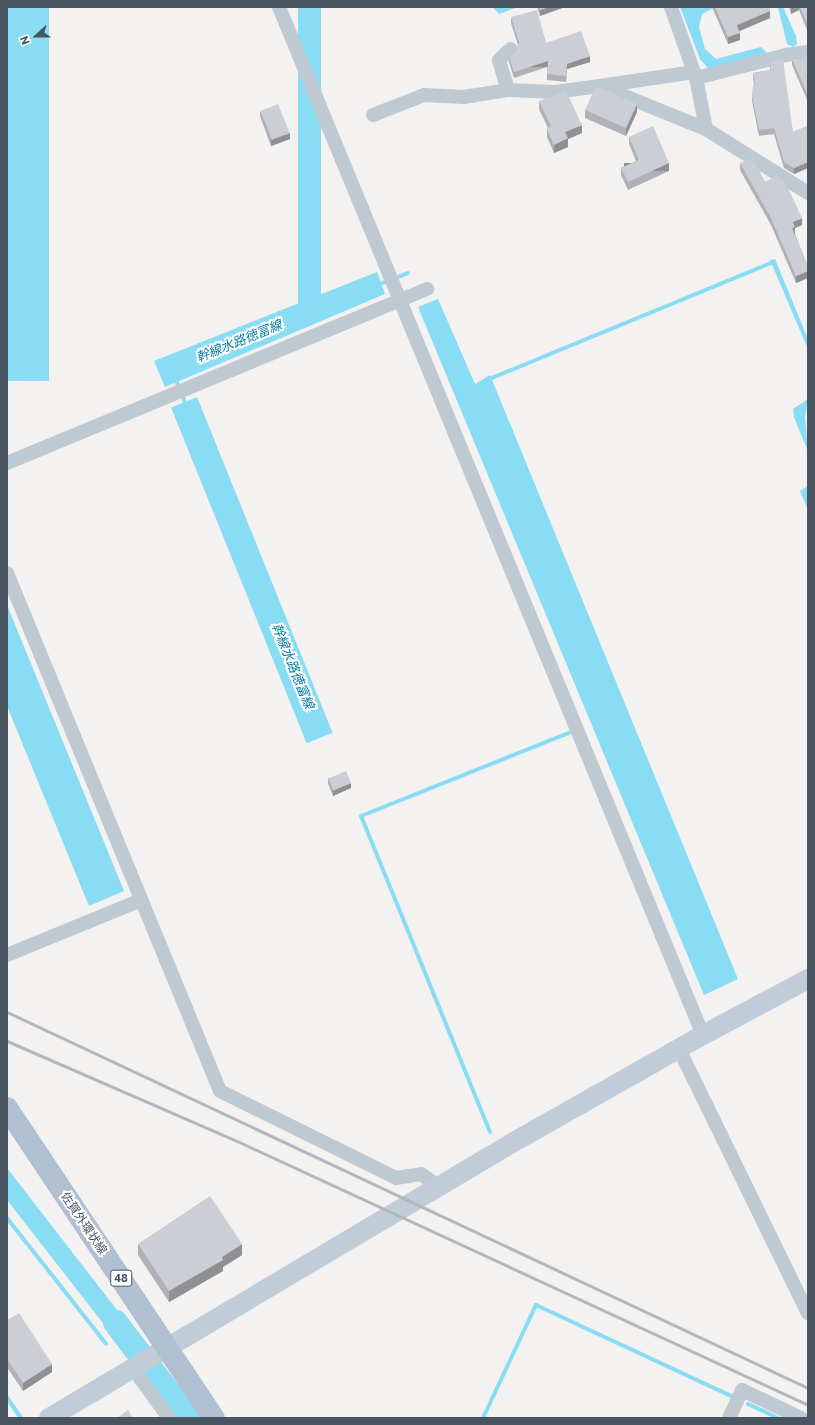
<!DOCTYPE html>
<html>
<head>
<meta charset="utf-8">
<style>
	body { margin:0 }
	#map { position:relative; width:815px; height:1425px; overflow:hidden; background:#f4f1f1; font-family:Commissioner,"Noto Sans JP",sans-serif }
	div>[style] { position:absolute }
	.water>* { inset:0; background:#88dcf3; transform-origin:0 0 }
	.stream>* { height:4px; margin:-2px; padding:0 2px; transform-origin:2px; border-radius:2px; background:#88dcf3 }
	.river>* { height:25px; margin:-12.5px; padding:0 12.5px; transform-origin:12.5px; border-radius:12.5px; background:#88dcf3 }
	.street>* { height:14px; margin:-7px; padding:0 7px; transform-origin:7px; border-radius:7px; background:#bec9d2 }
	.secondary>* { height:20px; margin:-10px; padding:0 10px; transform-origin:10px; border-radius:10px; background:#c1ccd9 }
	.primary>* { height:22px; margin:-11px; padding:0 11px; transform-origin:11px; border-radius:11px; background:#b0c0d2 }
	.rail>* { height:3px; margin:-1.5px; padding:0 1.5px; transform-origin:1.5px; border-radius:1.5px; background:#b3b6bc }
	.wall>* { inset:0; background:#afb1b6 }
	.shaded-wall>* { inset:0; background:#8e9094; transform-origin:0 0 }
	.building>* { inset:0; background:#cbced4; transform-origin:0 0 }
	span { translate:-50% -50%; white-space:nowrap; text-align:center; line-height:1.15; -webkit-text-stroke:4px #fff; paint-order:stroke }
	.shield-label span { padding:1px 3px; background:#fff; border:1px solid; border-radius:3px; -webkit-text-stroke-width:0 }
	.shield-label { font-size:11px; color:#485561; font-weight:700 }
	.street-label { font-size:12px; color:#485561 }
	.water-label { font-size:13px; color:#037ea1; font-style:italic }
	.frame { position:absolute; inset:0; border:8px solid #485561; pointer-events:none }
	.north { position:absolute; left:16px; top:16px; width:40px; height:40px; -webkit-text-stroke:3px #fff; paint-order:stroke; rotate:249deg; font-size:11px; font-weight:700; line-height:16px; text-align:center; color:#485561 }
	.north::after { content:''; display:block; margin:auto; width:14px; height:18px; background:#485561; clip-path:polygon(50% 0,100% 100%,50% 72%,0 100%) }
</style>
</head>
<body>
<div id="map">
	<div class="water">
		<i style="left:7px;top:7px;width:42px;height:374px"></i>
		<i style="left:298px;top:7px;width:23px;height:298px"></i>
		<i style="clip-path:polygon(493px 7px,518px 7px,499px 14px)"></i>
		<i style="clip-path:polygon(680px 7px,715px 7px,702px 14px,699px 27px,705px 49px,716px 59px,761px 47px,767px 53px,760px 58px,715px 69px,708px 68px,700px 59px)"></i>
		<i style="clip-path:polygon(778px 7px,783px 7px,796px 36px,797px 44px,793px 47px,787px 44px)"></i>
		<i style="clip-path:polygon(29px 121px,43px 156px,7px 172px,7px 130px)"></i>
		<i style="clip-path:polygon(775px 259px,808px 339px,808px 349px,770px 260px)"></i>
		<i style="clip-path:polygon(377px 272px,385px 294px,165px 387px,154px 361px)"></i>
		<i style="clip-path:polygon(438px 299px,475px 384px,490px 375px,738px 979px,704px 995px,418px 307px)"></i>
		<i style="left:197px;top:397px;width:362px;height:28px;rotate:68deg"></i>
		<i style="clip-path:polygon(808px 399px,805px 417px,808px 452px,794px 417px,793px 409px)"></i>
		<i style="clip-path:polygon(808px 486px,808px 510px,800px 491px)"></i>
		<i style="clip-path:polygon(7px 605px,124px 891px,89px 906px,7px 706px)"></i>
		<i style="clip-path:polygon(7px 1168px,141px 1341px,136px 1349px,127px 1354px,7px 1200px)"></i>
		<i style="clip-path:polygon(154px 1374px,168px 1375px,199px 1418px,175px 1418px,147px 1379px)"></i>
		<i style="clip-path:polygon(7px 1394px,23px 1417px,18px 1418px,7px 1401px)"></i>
	</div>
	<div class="stream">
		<i style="left:377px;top:285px;width:33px;rotate:-21deg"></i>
		<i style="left:175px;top:378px;width:31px;rotate:68deg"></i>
		<i style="left:487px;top:380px;width:307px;rotate:-22.4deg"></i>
		<i style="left:490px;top:1132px;width:341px;rotate:-112.2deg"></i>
		<i style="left:361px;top:816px;width:224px;rotate:-21.8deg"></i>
		<i style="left:7px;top:1218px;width:160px;rotate:51.8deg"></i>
		<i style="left:748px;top:1404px;width:33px;rotate:25deg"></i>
		<i style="left:483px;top:1418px;width:125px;rotate:-64.9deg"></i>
		<i style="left:536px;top:1305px;width:215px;rotate:25deg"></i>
	</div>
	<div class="river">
		<i style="left:115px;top:1322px;width:121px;rotate:52.8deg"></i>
	</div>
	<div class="street">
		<i style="left:279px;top:7px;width:1112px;rotate:67.59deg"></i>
		<i style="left:671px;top:7px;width:75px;rotate:70.6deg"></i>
		<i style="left:696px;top:78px;width:52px;rotate:78.9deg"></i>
		<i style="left:706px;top:129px;width:120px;rotate:32.1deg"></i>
		<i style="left:696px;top:78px;width:93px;rotate:-14.3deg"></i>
		<i style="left:786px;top:55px;width:22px;rotate:-8deg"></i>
		<i style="left:600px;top:86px;width:95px;rotate:-8.5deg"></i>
		<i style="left:508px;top:90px;width:31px;rotate:-107deg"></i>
		<i style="left:499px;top:60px;width:16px;rotate:-43deg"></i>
		<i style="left:373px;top:115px;width:55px;rotate:-21.4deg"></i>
		<i style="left:424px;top:95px;width:40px;rotate:2.9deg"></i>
		<i style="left:464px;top:97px;width:45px;rotate:-9deg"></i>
		<i style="left:508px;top:90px;width:47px;rotate:2.4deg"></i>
		<i style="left:555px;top:92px;width:45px;rotate:-7.6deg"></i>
		<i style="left:600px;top:86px;width:114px;rotate:22.1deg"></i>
		<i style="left:7px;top:463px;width:455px;rotate:-22.5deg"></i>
		<i style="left:7px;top:573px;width:560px;rotate:67.65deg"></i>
		<i style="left:220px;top:1091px;width:196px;rotate:26.3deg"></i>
		<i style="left:396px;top:1178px;width:25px;rotate:-9deg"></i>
		<i style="left:421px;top:1174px;width:22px;rotate:36deg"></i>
		<i style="left:7px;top:955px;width:145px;rotate:-22.3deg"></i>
		<i style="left:679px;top:1049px;width:294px;rotate:64deg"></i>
		<i style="left:134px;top:1370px;width:59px;rotate:53.9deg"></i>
		<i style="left:729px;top:1418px;width:31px;rotate:-65deg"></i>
		<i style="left:742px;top:1390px;width:65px;rotate:25.4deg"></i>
	</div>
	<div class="secondary">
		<i style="left:49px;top:1418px;width:539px;rotate:-30.71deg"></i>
		<i style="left:512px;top:1143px;width:219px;rotate:-29.5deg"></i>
		<i style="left:703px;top:1035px;width:119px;rotate:-28.1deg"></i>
	</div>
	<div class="primary">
		<i style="left:7px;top:1108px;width:373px;rotate:56.3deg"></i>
	</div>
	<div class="rail">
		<i style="left:7px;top:1012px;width:885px;rotate:25.15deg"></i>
		<i style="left:7px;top:1041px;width:251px;rotate:23.5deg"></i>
		<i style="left:237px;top:1141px;width:629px;rotate:24.81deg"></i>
	</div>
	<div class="wall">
		<i style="clip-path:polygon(537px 7px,565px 7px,540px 16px)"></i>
		<i style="clip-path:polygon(712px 7px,769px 7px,770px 18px,740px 31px,740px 40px,728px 44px)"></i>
		<i style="clip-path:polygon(789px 7px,808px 7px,808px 29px,807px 30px,799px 10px,791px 14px)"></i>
		<i style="clip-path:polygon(511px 17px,546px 43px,590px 62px,567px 69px,566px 82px,547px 80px,547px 67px,514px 78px,509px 62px,509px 57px,517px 50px,518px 45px,511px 23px)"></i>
		<i style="clip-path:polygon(808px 55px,808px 102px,792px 65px,792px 59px,805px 58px)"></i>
		<i style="clip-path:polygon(770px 62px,793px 132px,808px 126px,808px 168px,794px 174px,784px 168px,774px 134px,759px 136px,752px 101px,752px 95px,754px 85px,753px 79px,753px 73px,770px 70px)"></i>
		<i style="clip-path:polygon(539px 101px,582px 133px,568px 139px,568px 147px,554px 153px,547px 137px,547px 129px,548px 128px,539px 109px)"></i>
		<i style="clip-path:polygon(585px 110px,637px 112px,626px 136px,585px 118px)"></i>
		<i style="clip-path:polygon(260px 111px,290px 139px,271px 146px,260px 116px)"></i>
		<i style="clip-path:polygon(629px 137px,669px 171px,628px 190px,621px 175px,621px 168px,636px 161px,629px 144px)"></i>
		<i style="clip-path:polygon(740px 163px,765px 182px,802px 225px,795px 228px,795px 234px,808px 267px,808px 278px,796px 283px,771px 225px,740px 170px)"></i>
		<i style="clip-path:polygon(808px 308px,808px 318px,807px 314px,807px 309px)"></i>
		<i style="clip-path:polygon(328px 778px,351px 788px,333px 796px,328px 784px)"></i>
		<i style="clip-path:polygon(138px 1244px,242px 1255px,223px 1267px,223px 1271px,169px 1302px,138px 1255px)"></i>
		<i style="clip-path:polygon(7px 1320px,52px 1372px,23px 1391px,7px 1367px)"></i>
	</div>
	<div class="shaded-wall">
		<i style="clip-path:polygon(549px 7px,565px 7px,540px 16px,540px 10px)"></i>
		<i style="clip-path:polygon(791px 7px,799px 7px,799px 10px,791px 14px)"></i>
		<i style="clip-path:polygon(770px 11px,770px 18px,737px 32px,737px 25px)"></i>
		<i style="clip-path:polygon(808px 22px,808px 29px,807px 30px,807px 23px)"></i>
		<i style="clip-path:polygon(740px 33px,740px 40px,728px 44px,728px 37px)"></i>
		<i style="clip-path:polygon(590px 56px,590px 62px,567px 69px,566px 82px,567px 64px)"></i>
		<i style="left:548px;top:61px;width:6px;height:36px;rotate:90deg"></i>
		<i style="clip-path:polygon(637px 104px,637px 112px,626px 136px,626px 128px)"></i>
		<i style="clip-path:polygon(582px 125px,582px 133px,568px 139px,568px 147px,554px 153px,554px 145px,565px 132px)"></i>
		<i style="clip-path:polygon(290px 133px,290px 139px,271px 146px,271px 140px)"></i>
		<i style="clip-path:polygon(808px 162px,808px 168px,794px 174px,794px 168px)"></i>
		<i style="left:669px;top:163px;width:8px;height:45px;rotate:90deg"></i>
		<i style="clip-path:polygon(802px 218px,802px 225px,795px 228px,795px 234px,792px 235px,793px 222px)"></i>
		<i style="clip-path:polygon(808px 271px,808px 278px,796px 283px,796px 276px)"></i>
		<i style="clip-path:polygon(351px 783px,351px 788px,333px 796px,333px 790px)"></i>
		<i style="clip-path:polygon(242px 1244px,242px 1255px,223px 1267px,223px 1271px,169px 1302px,169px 1291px)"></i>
		<i style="clip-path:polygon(52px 1364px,52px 1372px,23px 1391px,23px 1383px)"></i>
	</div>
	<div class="building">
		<i style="clip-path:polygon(539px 7px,549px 7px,540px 10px)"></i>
		<i style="clip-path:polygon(715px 7px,769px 7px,770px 11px,737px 25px,740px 33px,728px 37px)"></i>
		<i style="clip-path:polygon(800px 7px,808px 7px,808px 22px,807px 23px)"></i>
		<i style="clip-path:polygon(537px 10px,546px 43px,581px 31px,590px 56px,567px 64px,566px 76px,547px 74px,548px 61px,514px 72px,509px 57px,517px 50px,519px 42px,511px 17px)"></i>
		<i style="clip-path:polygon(805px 55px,808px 55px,808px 96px,792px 59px,805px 58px)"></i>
		<i style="clip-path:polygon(783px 59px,793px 132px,808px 126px,808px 162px,794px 168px,784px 162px,774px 128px,759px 130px,752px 95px,753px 85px,755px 85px,753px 73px,771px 70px,770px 62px)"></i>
		<i style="clip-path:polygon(599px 87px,637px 104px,626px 128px,585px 110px,595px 88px,598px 89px)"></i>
		<i style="clip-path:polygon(566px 91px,582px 125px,565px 132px,568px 138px,554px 145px,547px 129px,551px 126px,539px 101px)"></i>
		<i style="left:278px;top:104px;width:31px;height:19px;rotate:68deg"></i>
		<i style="clip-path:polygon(653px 126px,669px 163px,628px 182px,621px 168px,639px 160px,629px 137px)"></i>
		<i style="clip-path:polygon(748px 159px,756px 164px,765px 182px,776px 176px,785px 182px,802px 218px,793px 222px,795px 227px,792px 228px,808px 267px,808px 271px,796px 276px,771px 218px,740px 163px)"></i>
		<i style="left:346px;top:771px;width:13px;height:19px;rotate:67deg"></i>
		<i style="clip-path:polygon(210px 1196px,242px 1244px,222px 1257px,223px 1260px,169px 1291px,138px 1244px)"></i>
		<i style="clip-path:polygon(19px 1313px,52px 1364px,23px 1383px,7px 1359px,7px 1320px)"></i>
		<i style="clip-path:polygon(128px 1410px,133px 1418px,117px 1418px)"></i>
	</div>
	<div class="shield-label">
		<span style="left:121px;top:1278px">48</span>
	</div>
	<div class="street-label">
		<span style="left:84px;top:1223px;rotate:56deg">佐賀外環状線</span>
	</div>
	<div class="water-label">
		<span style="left:239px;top:341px;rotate:-22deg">幹線水路徳富線</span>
		<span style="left:293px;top:666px;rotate:68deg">幹線水路徳富線</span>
	</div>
	<div class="frame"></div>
	<div class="north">N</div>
</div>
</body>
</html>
